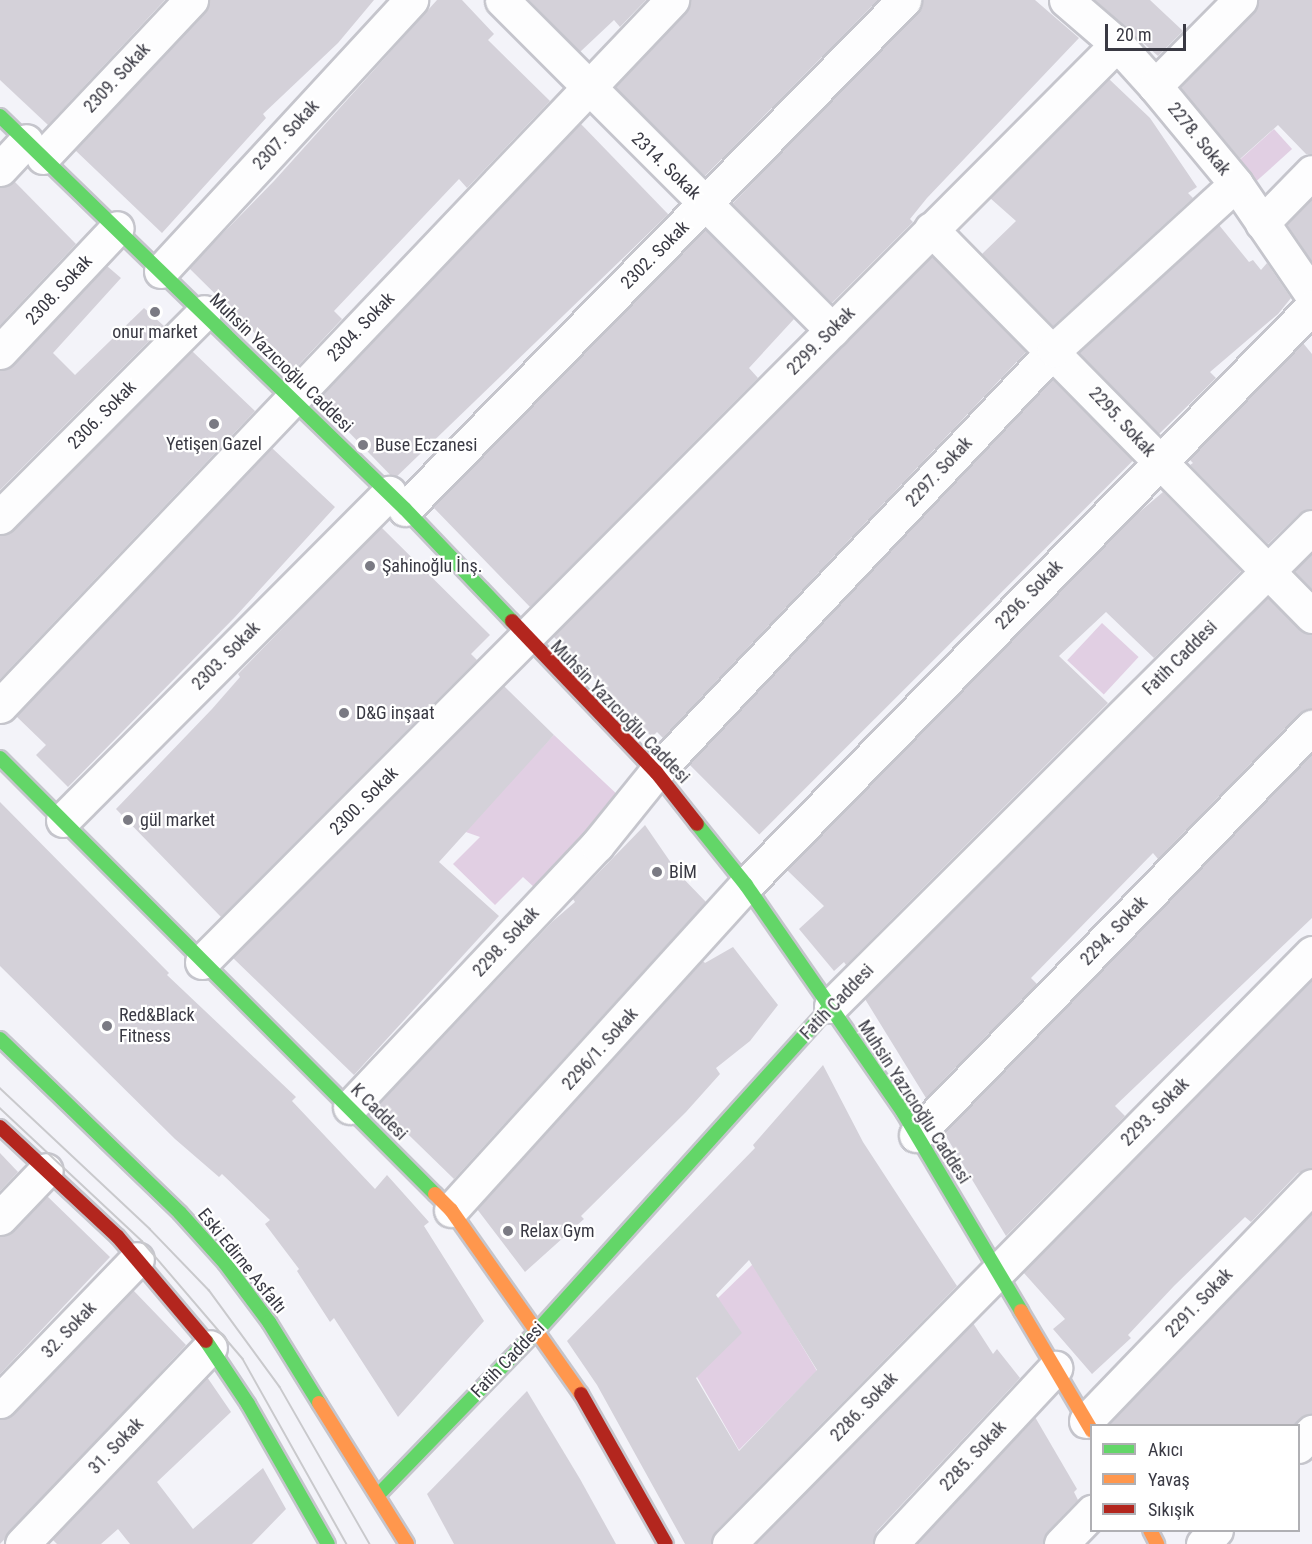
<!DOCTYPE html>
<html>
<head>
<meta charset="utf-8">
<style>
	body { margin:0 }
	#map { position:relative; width:1312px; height:1544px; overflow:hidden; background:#f3f3f9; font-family:"Roboto Condensed",sans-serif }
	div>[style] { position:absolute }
	.green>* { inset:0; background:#e1cfe3; transform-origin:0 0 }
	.building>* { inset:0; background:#d4d1d9; transform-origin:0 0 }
	.roads { filter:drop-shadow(2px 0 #c5c5cc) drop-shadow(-2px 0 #c5c5cc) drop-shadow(0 2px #c5c5cc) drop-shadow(0 -2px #c5c5cc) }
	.street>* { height:33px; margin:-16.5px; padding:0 16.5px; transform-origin:16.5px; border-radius:16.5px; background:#fdfdfe }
	.fast>* { height:14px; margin:-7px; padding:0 7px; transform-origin:7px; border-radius:7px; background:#63d668 }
	.slow>* { height:14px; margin:-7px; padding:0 7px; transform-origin:7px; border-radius:7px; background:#ff974d }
	.jam>* { height:14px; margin:-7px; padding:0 7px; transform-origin:7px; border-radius:7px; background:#b3261e }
	.tram>* { height:1.5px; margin:-0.75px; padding:0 0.75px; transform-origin:0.75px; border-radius:0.75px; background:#c9c9cc }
	.dots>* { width:16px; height:16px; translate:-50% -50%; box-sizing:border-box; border:3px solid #fff; border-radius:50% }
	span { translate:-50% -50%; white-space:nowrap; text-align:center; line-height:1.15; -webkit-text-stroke:4.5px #fff; paint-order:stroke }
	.street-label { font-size:18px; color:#393943 }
	.poi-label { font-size:18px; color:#393943 }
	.left { translate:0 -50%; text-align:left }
	.legend { position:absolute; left:1090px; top:1424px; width:210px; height:108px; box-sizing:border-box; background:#fff; border:2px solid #b0b0b4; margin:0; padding:8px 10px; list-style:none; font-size:18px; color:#393943 }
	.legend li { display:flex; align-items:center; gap:12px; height:30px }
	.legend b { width:30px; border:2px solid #b0b0b4 }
	.scale { position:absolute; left:1105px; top:24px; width:81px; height:27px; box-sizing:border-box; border:3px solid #393943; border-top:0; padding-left:8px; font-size:18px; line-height:21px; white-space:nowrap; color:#393943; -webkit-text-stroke:4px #fff; paint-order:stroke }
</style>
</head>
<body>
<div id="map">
	<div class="green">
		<i style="left:1274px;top:129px;width:27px;height:56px;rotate:48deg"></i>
		<i style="left:1102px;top:623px;width:50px;height:51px;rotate:43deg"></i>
		<i style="clip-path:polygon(554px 735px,621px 798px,535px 888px,523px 877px,495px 905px,453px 864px,480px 837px,463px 831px)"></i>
		<i style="clip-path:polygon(753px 1264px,817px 1371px,739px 1450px,697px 1377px,718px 1298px)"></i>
	</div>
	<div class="building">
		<i style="clip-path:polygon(0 0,165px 0,48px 125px,0 80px)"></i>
		<i style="clip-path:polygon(209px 0,374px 0,338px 43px,263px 114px,266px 118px,162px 233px,75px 150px,205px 13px)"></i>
		<i style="clip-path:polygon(437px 0,462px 0,494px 34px,488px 40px,550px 101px,467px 188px,459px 179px,334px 311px,342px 319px,293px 371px,189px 268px,274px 181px)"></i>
		<i style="clip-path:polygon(529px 0,646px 0,620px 27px,614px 20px,580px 52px)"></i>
		<i style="clip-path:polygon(690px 0,878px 0,705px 176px,615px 87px,686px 13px)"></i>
		<i style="clip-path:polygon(922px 0,1035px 0,1079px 38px,927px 198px,910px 219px,913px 222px,832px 303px,732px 204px,917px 13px)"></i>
		<i style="clip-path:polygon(1095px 0,1150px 0,1183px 31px,1158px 56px)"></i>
		<i style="clip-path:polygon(1258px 0,1312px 0,1312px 154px,1306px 154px,1278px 125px,1240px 159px,1180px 87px,1253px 13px)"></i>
		<i style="clip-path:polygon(1109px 79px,1150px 118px,1197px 187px,1188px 193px,1193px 198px,1053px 326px,982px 254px,1016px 221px,990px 198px)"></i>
		<i style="left:580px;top:123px;width:127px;height:381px;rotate:46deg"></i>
		<i style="clip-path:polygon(14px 181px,76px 244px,0 325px,0 187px)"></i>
		<i style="clip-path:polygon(1312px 199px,1312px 262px,1287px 225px)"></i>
		<i style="clip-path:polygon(1219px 225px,1249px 262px,1253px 260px,1261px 270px,1267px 263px,1291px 298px,1278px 314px,1210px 372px,1216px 378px,1159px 434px,1079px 353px)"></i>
		<i style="clip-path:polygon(706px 230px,794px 319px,749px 368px,758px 378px,530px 607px,433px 507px)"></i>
		<i style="clip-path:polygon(932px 256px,1026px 352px,663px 738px,657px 732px,652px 737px,553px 636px)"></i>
		<i style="clip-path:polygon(107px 266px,121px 278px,53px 353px,75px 375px,144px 308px,164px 326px,0 490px,0 370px,14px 365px)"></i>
		<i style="clip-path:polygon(1303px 343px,1312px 354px,1312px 509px,1299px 514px,1268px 544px,1190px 465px,1193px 463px,1189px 459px)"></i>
		<i style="clip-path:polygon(192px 351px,255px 411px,0 679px,0 535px,13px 530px)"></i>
		<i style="left:1052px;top:379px;width:115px;height:529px;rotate:45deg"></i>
		<i style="clip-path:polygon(272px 448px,335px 507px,235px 617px,68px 787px,36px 755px,46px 745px,16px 716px)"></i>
		<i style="clip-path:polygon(1163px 492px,1241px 571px,1154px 658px,1106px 612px,1059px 656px,1108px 703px,846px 965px,844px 962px,834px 971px,799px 929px,824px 906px,787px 870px,1130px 520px)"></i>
		<i style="clip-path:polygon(381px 527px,490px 635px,471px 654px,477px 660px,221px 917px,116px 809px,212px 709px,240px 677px,238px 674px)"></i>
		<i style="clip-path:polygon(1312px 553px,1312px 589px,1294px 571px)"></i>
		<i style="clip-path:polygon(1268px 598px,1299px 629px,1312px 634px,1312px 709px,1299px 714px,1158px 859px,1153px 853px,1031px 978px,1037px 984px,926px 1098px,865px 999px)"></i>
		<i style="clip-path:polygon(504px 686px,554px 735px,439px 862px,499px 916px,354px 1075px,233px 958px)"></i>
		<i style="clip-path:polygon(1312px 754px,1312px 918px,1115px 1106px,1125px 1116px,1006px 1236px,944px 1133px)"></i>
		<i style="clip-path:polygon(0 802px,169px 973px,167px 975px,296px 1097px,292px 1101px,375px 1189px,387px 1175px,429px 1222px,424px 1226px,484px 1321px,398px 1417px,334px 1318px,330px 1322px,297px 1271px,299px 1269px,265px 1224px,270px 1220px,222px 1174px,219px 1177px,175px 1139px,0 966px)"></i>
		<i style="clip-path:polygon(645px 825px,678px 873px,706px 902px,454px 1179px,378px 1105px,552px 922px,575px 902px,573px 899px)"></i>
		<i style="clip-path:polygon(733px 947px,778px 1005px,750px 1041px,716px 1068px,720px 1074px,686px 1112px,581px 1216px,584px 1219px,525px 1272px,477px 1209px,703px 961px,705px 963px)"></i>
		<i style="clip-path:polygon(1312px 980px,1312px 1168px,1298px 1173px,1251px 1222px,1245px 1217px,1174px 1286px,1128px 1335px,1131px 1338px,1092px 1374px,1053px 1329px,1065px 1319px,1023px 1272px)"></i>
		<i style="clip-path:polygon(evenodd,823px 1065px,863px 1142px,957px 1286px,716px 1531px,711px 1544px,685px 1544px,597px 1385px,567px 1341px,755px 1148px,753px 1145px,823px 1065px,749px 1260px,817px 1370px,739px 1451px,696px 1378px,742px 1333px,716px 1295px,749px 1260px)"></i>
		<i style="clip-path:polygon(0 1153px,18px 1172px,0 1191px)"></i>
		<i style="clip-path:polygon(47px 1196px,110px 1257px,0 1374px,0 1236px,14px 1231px)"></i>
		<i style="clip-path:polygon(1312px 1213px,1312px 1414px,1292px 1425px,1109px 1425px)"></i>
		<i style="clip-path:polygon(133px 1290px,186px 1345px,0 1544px,0 1419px,14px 1414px)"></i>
		<i style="clip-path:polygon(973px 1323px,993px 1354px,997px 1349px,1020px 1378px,877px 1531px,873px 1544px,755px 1544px)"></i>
		<i style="clip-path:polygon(207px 1377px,231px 1412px,157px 1482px,193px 1529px,263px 1468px,286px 1509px,252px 1544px,130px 1544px,118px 1529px,101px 1544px,57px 1544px,52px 1539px)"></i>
		<i style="clip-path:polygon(527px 1391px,580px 1479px,616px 1544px,454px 1544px,427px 1494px)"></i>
		<i style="clip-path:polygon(1035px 1417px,1077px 1489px,1074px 1492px,1078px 1500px,1048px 1531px,1043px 1544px,917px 1544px)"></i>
	</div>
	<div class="roads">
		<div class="street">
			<i style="left:502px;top:0;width:467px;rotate:45deg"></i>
			<i style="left:1066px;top:0;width:67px;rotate:40.8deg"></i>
			<i style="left:1117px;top:44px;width:57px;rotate:47.9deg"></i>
			<i style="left:1155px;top:86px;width:127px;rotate:50.4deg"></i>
			<i style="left:1236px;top:184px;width:135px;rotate:55.6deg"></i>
			<i style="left:1155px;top:86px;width:121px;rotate:-45.3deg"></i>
			<i style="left:43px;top:157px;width:216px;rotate:-46.7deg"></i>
			<i style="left:0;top:169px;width:38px;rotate:-47deg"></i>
			<i style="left:1262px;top:223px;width:71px;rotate:-45.6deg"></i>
			<i style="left:931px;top:229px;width:543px;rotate:45.45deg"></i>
			<i style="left:161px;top:271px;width:369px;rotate:-47.3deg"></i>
			<i style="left:0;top:352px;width:170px;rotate:-46.7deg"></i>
			<i style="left:405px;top:509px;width:713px;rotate:-45.57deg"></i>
			<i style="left:0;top:517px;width:289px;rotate:-45.1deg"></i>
			<i style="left:0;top:706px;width:975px;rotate:-46.41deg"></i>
			<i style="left:63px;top:820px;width:462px;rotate:-45.1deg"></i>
			<i style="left:202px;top:962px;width:1296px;rotate:-45.09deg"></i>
			<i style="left:831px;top:1006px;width:679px;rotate:-44.88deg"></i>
			<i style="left:350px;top:1107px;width:360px;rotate:-46.7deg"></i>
			<i style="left:597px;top:845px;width:94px;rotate:-51.1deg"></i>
			<i style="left:656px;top:772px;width:580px;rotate:-46.68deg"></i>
			<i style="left:1054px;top:350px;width:246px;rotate:-42.4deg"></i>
			<i style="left:916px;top:1135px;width:569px;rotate:-45.86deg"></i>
			<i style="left:451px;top:1210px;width:439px;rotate:-47.8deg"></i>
			<i style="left:746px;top:885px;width:809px;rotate:-45.6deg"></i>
			<i style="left:0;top:1218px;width:66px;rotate:-46.2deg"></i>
			<i style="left:0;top:1401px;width:197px;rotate:-46deg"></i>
			<i style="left:1086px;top:1421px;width:326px;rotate:-46.1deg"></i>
			<i style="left:1298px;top:1446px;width:20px;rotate:-45deg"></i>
			<i style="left:22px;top:1544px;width:272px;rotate:-46.3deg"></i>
			<i style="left:729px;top:1544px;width:830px;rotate:-45.39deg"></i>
			<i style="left:891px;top:1544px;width:241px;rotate:-47deg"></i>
			<i style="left:1061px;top:1544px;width:45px;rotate:-45.9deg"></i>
			<i style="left:1203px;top:1544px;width:19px;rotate:-47deg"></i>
		</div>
		<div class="fast">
			<i style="left:0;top:116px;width:564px;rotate:44.14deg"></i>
			<i style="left:405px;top:509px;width:155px;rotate:46.3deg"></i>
			<i style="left:0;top:758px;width:616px;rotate:45.07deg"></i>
			<i style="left:697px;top:824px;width:78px;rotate:51.2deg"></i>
			<i style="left:746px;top:885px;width:276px;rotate:55.3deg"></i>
			<i style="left:903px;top:1112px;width:231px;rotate:59.3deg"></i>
			<i style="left:0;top:1039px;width:250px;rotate:44deg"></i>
			<i style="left:180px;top:1213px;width:67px;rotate:48deg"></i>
			<i style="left:225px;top:1263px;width:74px;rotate:53.3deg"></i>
			<i style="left:269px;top:1322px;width:95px;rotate:58.3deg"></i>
			<i style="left:206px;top:1341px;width:76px;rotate:56.3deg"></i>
			<i style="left:248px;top:1404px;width:161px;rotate:60.3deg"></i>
			<i style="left:379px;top:1494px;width:227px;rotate:-45.9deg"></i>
			<i style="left:537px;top:1331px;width:438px;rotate:-47.9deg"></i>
		</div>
		<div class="slow">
			<i style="left:435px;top:1194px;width:23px;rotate:45deg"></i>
			<i style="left:451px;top:1210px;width:225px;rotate:54.8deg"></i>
			<i style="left:1021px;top:1311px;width:139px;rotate:59.4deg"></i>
			<i style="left:319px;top:1403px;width:166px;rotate:58deg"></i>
			<i style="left:1150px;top:1530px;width:16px;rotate:63deg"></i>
		</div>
		<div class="jam">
			<i style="left:512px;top:621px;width:209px;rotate:46.4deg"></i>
			<i style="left:656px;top:772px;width:66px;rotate:51.7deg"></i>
			<i style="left:0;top:1127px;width:161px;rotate:43deg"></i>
			<i style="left:118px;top:1237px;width:136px;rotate:49.8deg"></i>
			<i style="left:581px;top:1394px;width:172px;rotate:60.5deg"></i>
		</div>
	</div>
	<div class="tram">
		<i style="left:0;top:1088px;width:206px;rotate:43.2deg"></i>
		<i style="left:150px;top:1229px;width:85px;rotate:46deg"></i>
		<i style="left:209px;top:1290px;width:120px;rotate:53.8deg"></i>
		<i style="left:280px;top:1387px;width:181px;rotate:60.2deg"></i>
		<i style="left:0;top:1108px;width:195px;rotate:43.1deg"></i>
		<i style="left:142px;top:1241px;width:155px;rotate:49.4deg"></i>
		<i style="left:243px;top:1359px;width:212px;rotate:60.7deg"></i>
	</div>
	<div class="dots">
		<i style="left:155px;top:312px;background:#7a7a83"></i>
		<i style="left:214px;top:424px;background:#7a7a83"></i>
		<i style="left:363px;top:445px;background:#7a7a83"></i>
		<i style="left:370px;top:566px;background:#7a7a83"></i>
		<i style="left:344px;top:713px;background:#7a7a83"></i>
		<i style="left:128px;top:820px;background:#7a7a83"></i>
		<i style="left:657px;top:872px;background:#7a7a83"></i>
		<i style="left:107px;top:1026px;background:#7a7a83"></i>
		<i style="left:508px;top:1231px;background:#7a7a83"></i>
	</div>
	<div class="street-label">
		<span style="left:117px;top:78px;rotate:-47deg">2309. Sokak</span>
		<span style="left:286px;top:135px;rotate:-47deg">2307. Sokak</span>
		<span style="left:1199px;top:139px;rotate:51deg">2278. Sokak</span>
		<span style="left:666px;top:166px;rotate:44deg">2314. Sokak</span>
		<span style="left:655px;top:255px;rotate:-45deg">2302. Sokak</span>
		<span style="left:59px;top:290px;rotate:-47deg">2308. Sokak</span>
		<span style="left:361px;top:327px;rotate:-46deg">2304. Sokak</span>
		<span style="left:821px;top:341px;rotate:-45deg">2299. Sokak</span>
		<span style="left:281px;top:363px;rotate:44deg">Muhsin Yazıcıoğlu Caddesi</span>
		<span style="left:102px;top:415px;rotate:-45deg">2306. Sokak</span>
		<span style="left:1122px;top:422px;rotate:47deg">2295. Sokak</span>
		<span style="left:939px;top:472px;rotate:-47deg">2297. Sokak</span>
		<span style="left:1029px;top:595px;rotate:-46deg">2296. Sokak</span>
		<span style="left:226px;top:656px;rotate:-45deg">2303. Sokak</span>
		<span style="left:1180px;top:658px;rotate:-45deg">Fatih Caddesi</span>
		<span style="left:620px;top:712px;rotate:46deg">Muhsin Yazıcıoğlu Caddesi</span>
		<span style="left:364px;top:801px;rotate:-45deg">2300. Sokak</span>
		<span style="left:1114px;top:931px;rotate:-46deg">2294. Sokak</span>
		<span style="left:506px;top:942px;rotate:-47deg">2298. Sokak</span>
		<span style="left:837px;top:1002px;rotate:-46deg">Fatih Caddesi</span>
		<span style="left:600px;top:1049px;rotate:-48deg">2296/1. Sokak</span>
		<span style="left:914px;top:1102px;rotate:57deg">Muhsin Yazıcıoğlu Caddesi</span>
		<span style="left:379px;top:1112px;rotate:45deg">K Caddesi</span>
		<span style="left:1155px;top:1112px;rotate:-45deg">2293. Sokak</span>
		<span style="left:242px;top:1261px;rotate:51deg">Eski Edirne Asfaltı</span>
		<span style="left:1199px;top:1303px;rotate:-46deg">2291. Sokak</span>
		<span style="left:69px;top:1330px;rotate:-46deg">32. Sokak</span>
		<span style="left:508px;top:1360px;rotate:-46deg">Fatih Caddesi</span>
		<span style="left:864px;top:1407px;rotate:-46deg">2286. Sokak</span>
		<span style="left:116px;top:1446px;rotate:-46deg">31. Sokak</span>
		<span style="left:973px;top:1456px;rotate:-47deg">2285. Sokak</span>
	</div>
	<div class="poi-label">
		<span style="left:155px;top:332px">onur market</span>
		<span style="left:214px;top:444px">Yetişen Gazel</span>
		<span class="left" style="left:375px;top:445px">Buse Eczanesi</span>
		<span class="left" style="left:382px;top:566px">Şahinoğlu İnş.</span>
		<span class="left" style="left:356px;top:713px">D&amp;G inşaat</span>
		<span class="left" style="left:140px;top:820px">gül market</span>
		<span class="left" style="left:669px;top:872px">BİM</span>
		<span class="left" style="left:119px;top:1026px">Red&amp;Black<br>Fitness</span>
		<span class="left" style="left:520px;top:1231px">Relax Gym</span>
	</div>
	<ul class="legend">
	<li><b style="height:8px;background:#63d668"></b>Akıcı</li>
	<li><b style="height:8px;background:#ff974d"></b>Yavaş</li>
	<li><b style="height:8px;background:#b3261e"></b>Sıkışık</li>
	</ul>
	<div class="scale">20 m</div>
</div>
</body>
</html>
